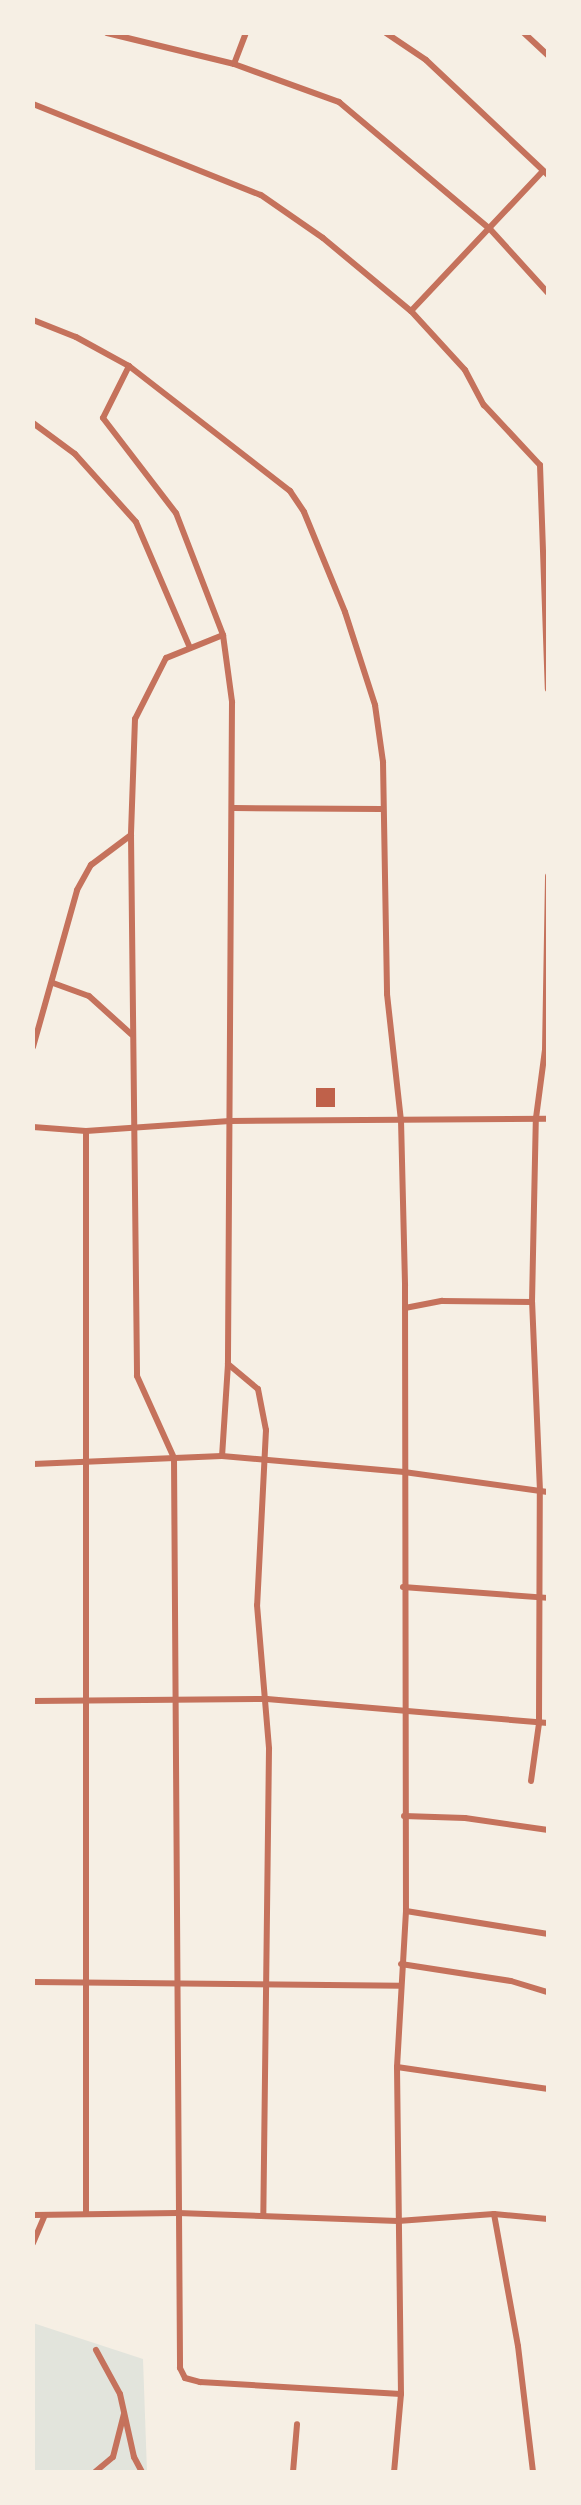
<!DOCTYPE html>
<html>
<head>
<meta charset="utf-8">
<style>
	body { margin:0 }
	#map { position:relative; width:581px; height:2505px; overflow:hidden; background:#f6efe4; font-family:Inter,sans-serif }
	div>[style] { position:absolute }
	.green>* { inset:0; background:#e2e4dc }
	.building>* { inset:0; background:#bf614a; transform-origin:0 0 }
	.minor>* { height:6px; margin:-3px; padding:0 3px; transform-origin:3px; border-radius:3px; background:#c5725c }
	span { translate:-50% -50%; white-space:nowrap; text-align:center; line-height:1.15; -webkit-text-stroke:5px #f6efe4; paint-order:stroke }
	.frame { position:absolute; inset:0; border:35px solid #f6efe4; pointer-events:none }
</style>
</head>
<body>
<div id="map">
	<div class="green">
		<i style="clip-path:polygon(33px 2323px,143px 2359px,147px 2472px,33px 2472px)"></i>
	</div>
	<div class="building">
		<i style="left:316px;top:1088px;width:19px;height:19px"></i>
	</div>
	<div class="minor">
		<i style="left:107px;top:33px;width:131px;rotate:13.7deg"></i>
		<i style="left:234px;top:64px;width:112px;rotate:19.9deg"></i>
		<i style="left:339px;top:102px;width:197px;rotate:40.1deg"></i>
		<i style="left:490px;top:229px;width:86px;rotate:47.8deg"></i>
		<i style="left:386px;top:33px;width:48px;rotate:34deg"></i>
		<i style="left:426px;top:60px;width:168px;rotate:43.3deg"></i>
		<i style="left:524px;top:33px;width:33px;rotate:43deg"></i>
		<i style="left:234px;top:64px;width:33px;rotate:-69deg"></i>
		<i style="left:33px;top:104px;width:245px;rotate:21.8deg"></i>
		<i style="left:261px;top:195px;width:75px;rotate:34.7deg"></i>
		<i style="left:323px;top:238px;width:114px;rotate:39.7deg"></i>
		<i style="left:411px;top:311px;width:80px;rotate:47.5deg"></i>
		<i style="left:465px;top:370px;width:40px;rotate:62deg"></i>
		<i style="left:484px;top:405px;width:82px;rotate:47deg"></i>
		<i style="left:540px;top:465px;width:224px;rotate:88deg"></i>
		<i style="left:411px;top:311px;width:192px;rotate:-46.7deg"></i>
		<i style="left:33px;top:320px;width:46px;rotate:21.6deg"></i>
		<i style="left:76px;top:337px;width:60px;rotate:28.7deg"></i>
		<i style="left:129px;top:366px;width:204px;rotate:37.8deg"></i>
		<i style="left:290px;top:491px;width:25px;rotate:56deg"></i>
		<i style="left:304px;top:512px;width:108px;rotate:67.7deg"></i>
		<i style="left:345px;top:612px;width:98px;rotate:72.1deg"></i>
		<i style="left:375px;top:705px;width:58px;rotate:82deg"></i>
		<i style="left:383px;top:762px;width:232px;rotate:89deg"></i>
		<i style="left:387px;top:994px;width:127px;rotate:83.7deg"></i>
		<i style="left:401px;top:1120px;width:166px;rotate:88.6deg"></i>
		<i style="left:405px;top:1286px;width:625px;rotate:89.91deg"></i>
		<i style="left:406px;top:1911px;width:156px;rotate:93.3deg"></i>
		<i style="left:397px;top:2067px;width:327px;rotate:89.3deg"></i>
		<i style="left:401px;top:2394px;width:78px;rotate:95.1deg"></i>
		<i style="left:129px;top:366px;width:58px;rotate:116.6deg"></i>
		<i style="left:103px;top:418px;width:120px;rotate:52.5deg"></i>
		<i style="left:176px;top:513px;width:131px;rotate:68.9deg"></i>
		<i style="left:223px;top:635px;width:68px;rotate:82.3deg"></i>
		<i style="left:232px;top:702px;width:662px;rotate:90.35deg"></i>
		<i style="left:228px;top:1364px;width:92px;rotate:93.7deg"></i>
		<i style="left:33px;top:423px;width:52px;rotate:36.4deg"></i>
		<i style="left:75px;top:454px;width:91px;rotate:48.1deg"></i>
		<i style="left:136px;top:522px;width:137px;rotate:66.8deg"></i>
		<i style="left:223px;top:635px;width:61px;rotate:158deg"></i>
		<i style="left:166px;top:658px;width:68px;rotate:116.9deg"></i>
		<i style="left:135px;top:719px;width:116px;rotate:92deg"></i>
		<i style="left:131px;top:835px;width:541px;rotate:89.36deg"></i>
		<i style="left:137px;top:1376px;width:90px;rotate:65.7deg"></i>
		<i style="left:174px;top:1458px;width:910px;rotate:89.62deg"></i>
		<i style="left:180px;top:2368px;width:11px;rotate:63deg"></i>
		<i style="left:185px;top:2378px;width:16px;rotate:15deg"></i>
		<i style="left:200px;top:2382px;width:201px;rotate:3.4deg"></i>
		<i style="left:234px;top:808px;width:147px;rotate:0.4deg"></i>
		<i style="left:53px;top:983px;width:38px;rotate:20deg"></i>
		<i style="left:89px;top:996px;width:57px;rotate:42.1deg"></i>
		<i style="left:33px;top:1047px;width:163px;rotate:-74.3deg"></i>
		<i style="left:77px;top:890px;width:29px;rotate:-61deg"></i>
		<i style="left:91px;top:865px;width:50px;rotate:-36.9deg"></i>
		<i style="left:33px;top:1127px;width:53px;rotate:4.3deg"></i>
		<i style="left:86px;top:1131px;width:144px;rotate:-4deg"></i>
		<i style="left:230px;top:1121px;width:318px;rotate:-0.4deg"></i>
		<i style="left:86px;top:1131px;width:1082px;rotate:90deg"></i>
		<i style="left:405px;top:1308px;width:38px;rotate:-11deg"></i>
		<i style="left:442px;top:1301px;width:90px;rotate:0.6deg"></i>
		<i style="left:228px;top:1364px;width:39px;rotate:40deg"></i>
		<i style="left:258px;top:1389px;width:42px;rotate:79deg"></i>
		<i style="left:266px;top:1430px;width:175px;rotate:92.9deg"></i>
		<i style="left:257px;top:1605px;width:144px;rotate:85.2deg"></i>
		<i style="left:269px;top:1749px;width:466px;rotate:90.7deg"></i>
		<i style="left:33px;top:1464px;width:189px;rotate:-2.4deg"></i>
		<i style="left:222px;top:1456px;width:183px;rotate:5deg"></i>
		<i style="left:404px;top:1472px;width:145px;rotate:7.9deg"></i>
		<i style="left:403px;top:1587px;width:145px;rotate:4.3deg"></i>
		<i style="left:33px;top:1701px;width:234px;rotate:-0.5deg"></i>
		<i style="left:267px;top:1699px;width:282px;rotate:4.9deg"></i>
		<i style="left:531px;top:1781px;width:59px;rotate:-82.1deg"></i>
		<i style="left:539px;top:1723px;width:232px;rotate:-89.8deg"></i>
		<i style="left:540px;top:1491px;width:189px;rotate:-92.4deg"></i>
		<i style="left:532px;top:1302px;width:184px;rotate:-88.8deg"></i>
		<i style="left:536px;top:1118px;width:69px;rotate:-82.5deg"></i>
		<i style="left:545px;top:1050px;width:174px;rotate:-89deg"></i>
		<i style="left:404px;top:1816px;width:61px;rotate:1.9deg"></i>
		<i style="left:465px;top:1818px;width:84px;rotate:8.2deg"></i>
		<i style="left:406px;top:1911px;width:144px;rotate:9.2deg"></i>
		<i style="left:401px;top:1964px;width:111px;rotate:8.8deg"></i>
		<i style="left:511px;top:1981px;width:39px;rotate:17deg"></i>
		<i style="left:33px;top:1982px;width:368px;rotate:0.6deg"></i>
		<i style="left:397px;top:2067px;width:153px;rotate:8.3deg"></i>
		<i style="left:494px;top:2214px;width:134px;rotate:79.7deg"></i>
		<i style="left:518px;top:2346px;width:127px;rotate:83.2deg"></i>
		<i style="left:33px;top:2215px;width:145px;rotate:-0.8deg"></i>
		<i style="left:178px;top:2213px;width:220px;rotate:2.1deg"></i>
		<i style="left:398px;top:2221px;width:96px;rotate:-4.2deg"></i>
		<i style="left:494px;top:2214px;width:54px;rotate:5.3deg"></i>
		<i style="left:33px;top:2243px;width:30px;rotate:-67deg"></i>
		<i style="left:96px;top:2350px;width:50px;rotate:61.4deg"></i>
		<i style="left:120px;top:2394px;width:65px;rotate:77.5deg"></i>
		<i style="left:134px;top:2457px;width:17px;rotate:62deg"></i>
		<i style="left:95px;top:2472px;width:23px;rotate:-40deg"></i>
		<i style="left:113px;top:2457px;width:44px;rotate:-75.7deg"></i>
		<i style="left:293px;top:2472px;width:48px;rotate:-85.2deg"></i>
	</div>
	<div class="frame"></div>
</div>
</body>
</html>
